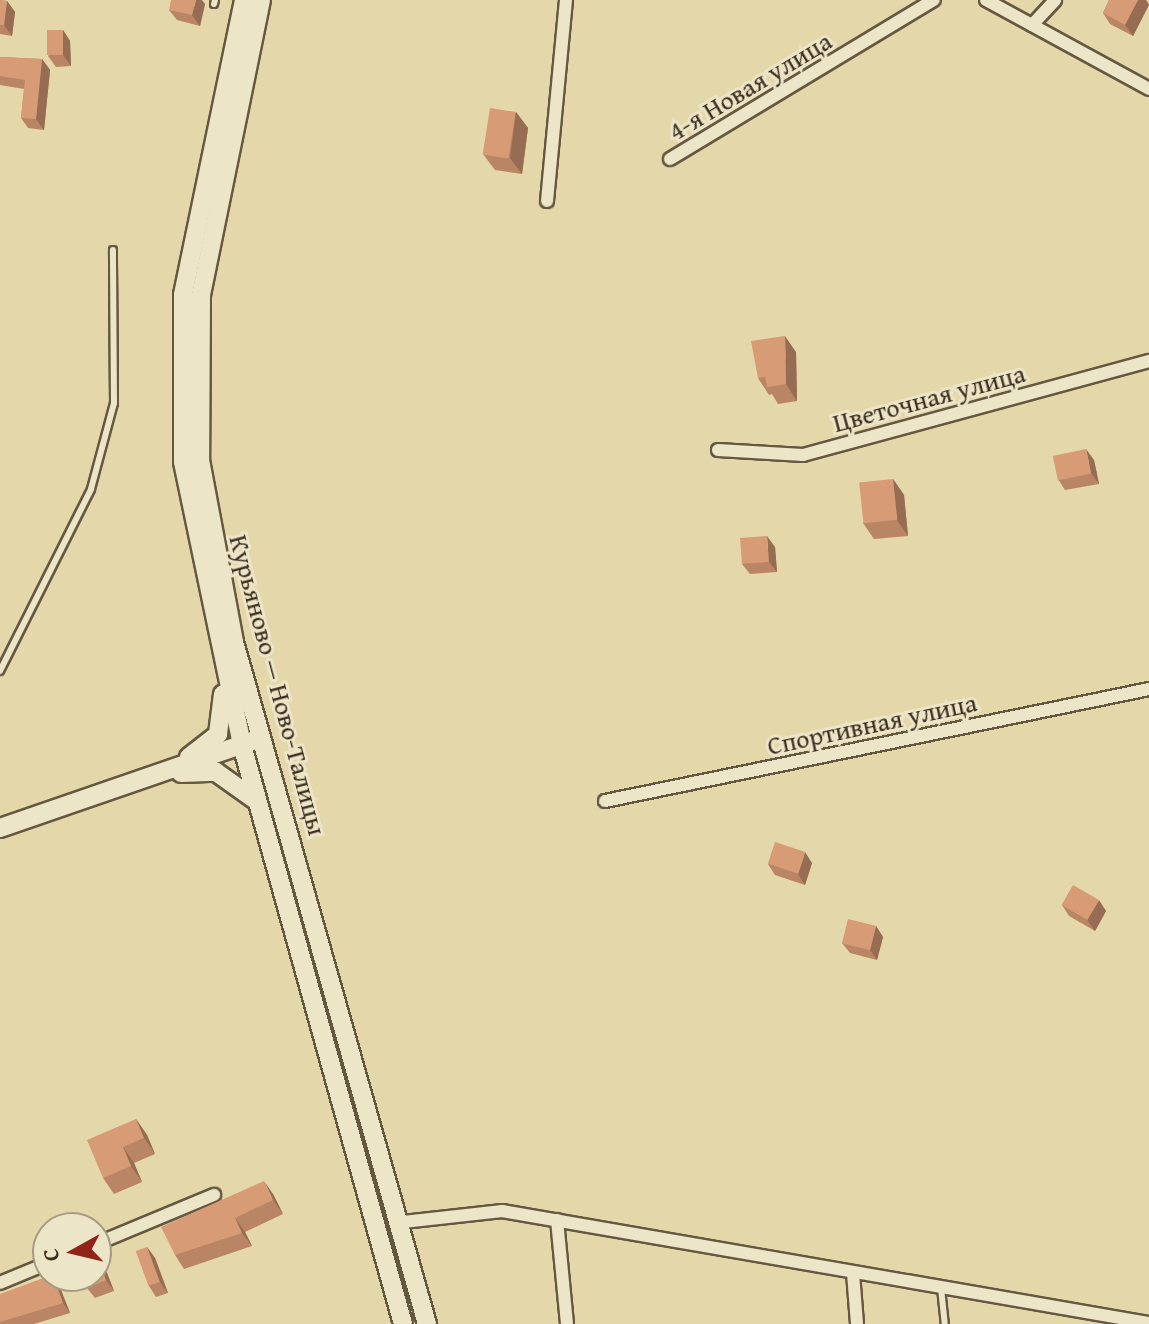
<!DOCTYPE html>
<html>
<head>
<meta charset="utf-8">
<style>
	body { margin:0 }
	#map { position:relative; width:1149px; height:1324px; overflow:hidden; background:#e4d7aa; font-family:"Gentium Book Plus",serif }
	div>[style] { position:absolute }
	.roads { filter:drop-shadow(2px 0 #655841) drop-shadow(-2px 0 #655841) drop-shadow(0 2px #655841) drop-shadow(0 -2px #655841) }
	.lane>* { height:6px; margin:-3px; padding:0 3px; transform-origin:3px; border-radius:3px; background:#ede5c8 }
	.street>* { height:12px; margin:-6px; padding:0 6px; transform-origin:6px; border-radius:6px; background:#ede5c8 }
	.secondary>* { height:18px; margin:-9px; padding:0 9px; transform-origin:9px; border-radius:9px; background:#ede5c8 }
	.wall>* { inset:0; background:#b98565 }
	.shaded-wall>* { inset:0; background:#966c52 }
	.building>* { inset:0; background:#d79b75; transform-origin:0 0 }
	span { translate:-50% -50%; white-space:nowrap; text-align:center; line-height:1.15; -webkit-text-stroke:6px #ede5c8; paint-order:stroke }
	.street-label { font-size:26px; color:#3b2e1e }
	.north { position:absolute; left:32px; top:1212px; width:80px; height:80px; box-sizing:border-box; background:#ede5c8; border:2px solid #a69c84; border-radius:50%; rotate:262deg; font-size:22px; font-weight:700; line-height:32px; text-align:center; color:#3b2e1e }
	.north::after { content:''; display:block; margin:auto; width:28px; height:36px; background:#8f2418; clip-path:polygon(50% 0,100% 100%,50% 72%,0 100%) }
</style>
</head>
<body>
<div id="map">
	<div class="roads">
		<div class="lane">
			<i style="left:214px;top:4px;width:4px;rotate:-76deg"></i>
			<i style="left:0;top:671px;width:203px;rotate:-63.4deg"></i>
			<i style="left:91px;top:489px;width:89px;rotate:-75deg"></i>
			<i style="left:114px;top:403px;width:153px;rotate:-90.4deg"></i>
			<i style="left:941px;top:1288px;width:36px;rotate:84deg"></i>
		</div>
		<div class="street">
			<i style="left:986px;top:0;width:186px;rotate:28.6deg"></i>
			<i style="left:1032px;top:25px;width:34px;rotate:-47deg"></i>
			<i style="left:670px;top:159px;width:308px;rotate:-31.1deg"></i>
			<i style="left:547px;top:201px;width:202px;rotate:-84.6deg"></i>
			<i style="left:718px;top:450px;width:85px;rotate:3.4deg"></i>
			<i style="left:803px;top:455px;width:359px;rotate:-15.2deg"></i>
			<i style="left:605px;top:801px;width:555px;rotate:-11.63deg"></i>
			<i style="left:557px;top:1220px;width:104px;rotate:84.5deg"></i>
			<i style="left:403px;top:1222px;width:100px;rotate:-6.3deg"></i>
			<i style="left:502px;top:1211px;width:657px;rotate:9.82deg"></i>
			<i style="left:96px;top:1244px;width:128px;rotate:-22.6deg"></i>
			<i style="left:853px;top:1273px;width:51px;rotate:85.5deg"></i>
			<i style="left:0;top:1283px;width:52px;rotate:-22.6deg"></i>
		</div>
		<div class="secondary">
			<i style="left:244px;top:0;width:301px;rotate:101.7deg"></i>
			<i style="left:183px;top:295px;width:167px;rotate:90deg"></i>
			<i style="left:183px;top:462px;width:289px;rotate:78.2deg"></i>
			<i style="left:242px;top:745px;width:601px;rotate:74.46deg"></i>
			<i style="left:261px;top:0;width:301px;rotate:101.5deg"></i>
			<i style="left:201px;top:295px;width:165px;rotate:90.3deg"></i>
			<i style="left:200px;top:460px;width:185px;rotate:79.4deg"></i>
			<i style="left:234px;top:642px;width:709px;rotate:74.2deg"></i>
			<i style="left:189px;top:757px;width:37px;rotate:-38deg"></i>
			<i style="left:218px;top:734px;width:40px;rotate:-82.9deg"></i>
			<i style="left:181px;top:773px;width:35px;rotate:-2deg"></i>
			<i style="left:216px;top:772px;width:47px;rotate:35.4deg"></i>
			<i style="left:0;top:828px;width:267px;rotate:-19deg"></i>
		</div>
	</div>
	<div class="wall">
		<i style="clip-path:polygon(0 0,7px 1px,15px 12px,12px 36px,0 34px)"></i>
		<i style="clip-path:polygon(1109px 0,1146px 0,1149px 4px,1133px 36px,1110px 24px,1103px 13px)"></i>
		<i style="clip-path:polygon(205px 4px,200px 26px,177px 20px,169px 10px)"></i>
		<i style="clip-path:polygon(63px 30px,70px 41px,71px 66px,56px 67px,48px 56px)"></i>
		<i style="clip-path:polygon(0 57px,42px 59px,50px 70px,44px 130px,28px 128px,21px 118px,24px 89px,0 85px)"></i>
		<i style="clip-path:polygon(516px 112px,528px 128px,522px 174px,495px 170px,483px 154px)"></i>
		<i style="clip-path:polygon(796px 352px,797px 401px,778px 404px,772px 394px,769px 395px,758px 378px)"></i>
		<i style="clip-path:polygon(1094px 460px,1099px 484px,1065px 490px,1058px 479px)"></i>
		<i style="clip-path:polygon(893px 479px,904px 495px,908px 536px,874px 539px,863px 523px)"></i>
		<i style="clip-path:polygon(775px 547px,777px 572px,750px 574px,742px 564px)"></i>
		<i style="clip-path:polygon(812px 863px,805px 885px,775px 875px,768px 864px)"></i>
		<i style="clip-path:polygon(1062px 905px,1106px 911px,1095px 931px,1069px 916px)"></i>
		<i style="clip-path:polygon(876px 926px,883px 937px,877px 960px,850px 953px,842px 943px)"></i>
		<i style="clip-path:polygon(136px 1119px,147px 1135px,155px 1154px,134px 1163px,142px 1182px,114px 1194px,103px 1178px)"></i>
		<i style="clip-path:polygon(273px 1194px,283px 1214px,245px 1232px,252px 1246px,184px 1269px,175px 1255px)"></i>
		<i style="clip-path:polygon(147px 1247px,155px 1258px,168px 1293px,156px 1297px,149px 1286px)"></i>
		<i style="clip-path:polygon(97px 1257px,105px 1268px,114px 1291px,95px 1298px,87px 1288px)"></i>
		<i style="clip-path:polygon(59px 1285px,70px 1313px,34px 1324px,0 1324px,0 1294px)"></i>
	</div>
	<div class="shaded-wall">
		<i style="clip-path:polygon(196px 0,202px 0,205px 4px,200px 26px,192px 15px)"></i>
		<i style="clip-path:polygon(1138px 0,1146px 0,1149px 5px,1133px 36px,1125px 25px)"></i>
		<i style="clip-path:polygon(7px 1px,15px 12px,12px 36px,4px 25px)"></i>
		<i style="clip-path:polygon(63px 30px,70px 41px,71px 66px,63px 55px)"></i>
		<i style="clip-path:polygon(42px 59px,50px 70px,44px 130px,36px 119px)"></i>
		<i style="clip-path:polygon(516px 112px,528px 128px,522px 174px,510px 158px)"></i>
		<i style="clip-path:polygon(785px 336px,796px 352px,797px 401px,786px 384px)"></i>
		<i style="clip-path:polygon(1086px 449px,1094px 460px,1099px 484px,1091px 473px)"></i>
		<i style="clip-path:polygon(893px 479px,904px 495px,908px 536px,897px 520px)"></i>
		<i style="clip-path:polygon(767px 536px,775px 547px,777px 572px,769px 562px)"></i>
		<i style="clip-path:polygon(805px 852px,812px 863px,805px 885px,798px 874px)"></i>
		<i style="clip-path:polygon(1099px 900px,1106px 911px,1095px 931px,1087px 920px)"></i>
		<i style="clip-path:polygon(876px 926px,883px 937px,877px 960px,870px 950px)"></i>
		<i style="clip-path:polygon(136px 1119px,147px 1135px,155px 1154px,144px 1138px)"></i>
		<i style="clip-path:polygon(123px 1147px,134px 1163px,142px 1182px,131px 1166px)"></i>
		<i style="clip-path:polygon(264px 1181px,273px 1194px,283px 1214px,273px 1200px)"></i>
		<i style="clip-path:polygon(235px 1218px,245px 1232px,252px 1246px,242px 1233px)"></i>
		<i style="clip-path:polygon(147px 1247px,155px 1258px,168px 1293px,160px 1282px)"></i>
		<i style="clip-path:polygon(97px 1257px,105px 1268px,114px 1291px,106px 1280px)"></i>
		<i style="clip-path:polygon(53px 1276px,59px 1285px,70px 1313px,63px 1303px)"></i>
	</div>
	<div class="building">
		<i style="clip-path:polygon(0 0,7px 1px,4px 25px,0 25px)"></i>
		<i style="clip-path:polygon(171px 0,196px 0,192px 15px,169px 10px)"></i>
		<i style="clip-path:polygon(1109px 0,1138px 0,1125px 25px,1103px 13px)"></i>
		<i style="left:63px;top:30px;width:25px;height:16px;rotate:90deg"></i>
		<i style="clip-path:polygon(0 57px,42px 59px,36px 119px,21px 118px,25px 80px,0 76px)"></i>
		<i style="left:490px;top:108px;width:26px;height:47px;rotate:9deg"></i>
		<i style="clip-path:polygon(785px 336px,786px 384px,767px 387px,765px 377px,758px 378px,751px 341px)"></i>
		<i style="left:1086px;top:449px;width:25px;height:34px;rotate:78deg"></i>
		<i style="left:893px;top:479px;width:41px;height:34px;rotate:84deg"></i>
		<i style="left:767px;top:536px;width:26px;height:27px;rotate:86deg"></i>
		<i style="left:775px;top:842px;width:32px;height:23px;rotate:18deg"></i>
		<i style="left:1073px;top:885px;width:30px;height:23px;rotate:30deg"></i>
		<i style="left:848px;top:919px;width:29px;height:25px;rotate:14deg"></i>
		<i style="clip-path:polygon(136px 1119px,144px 1138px,123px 1147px,131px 1166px,103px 1178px,87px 1140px)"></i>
		<i style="clip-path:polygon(264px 1181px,273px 1200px,235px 1218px,242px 1233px,175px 1255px,161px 1227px)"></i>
		<i style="left:147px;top:1247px;width:37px;height:12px;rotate:70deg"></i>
		<i style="clip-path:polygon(96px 1257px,97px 1257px,106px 1280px,87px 1288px,83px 1276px,96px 1276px)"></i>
		<i style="clip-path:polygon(49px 1276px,53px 1276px,63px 1303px,0 1322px,0 1294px)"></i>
	</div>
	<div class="street-label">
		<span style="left:750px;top:86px;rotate:-31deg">4-я Новая улица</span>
		<span style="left:929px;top:398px;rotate:-15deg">Цветочная улица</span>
		<span style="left:278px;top:685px;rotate:75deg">Курьяново — Ново-Талицы</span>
		<span style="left:872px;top:724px;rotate:-12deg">Спортивная улица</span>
	</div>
	<div class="north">С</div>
</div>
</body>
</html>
